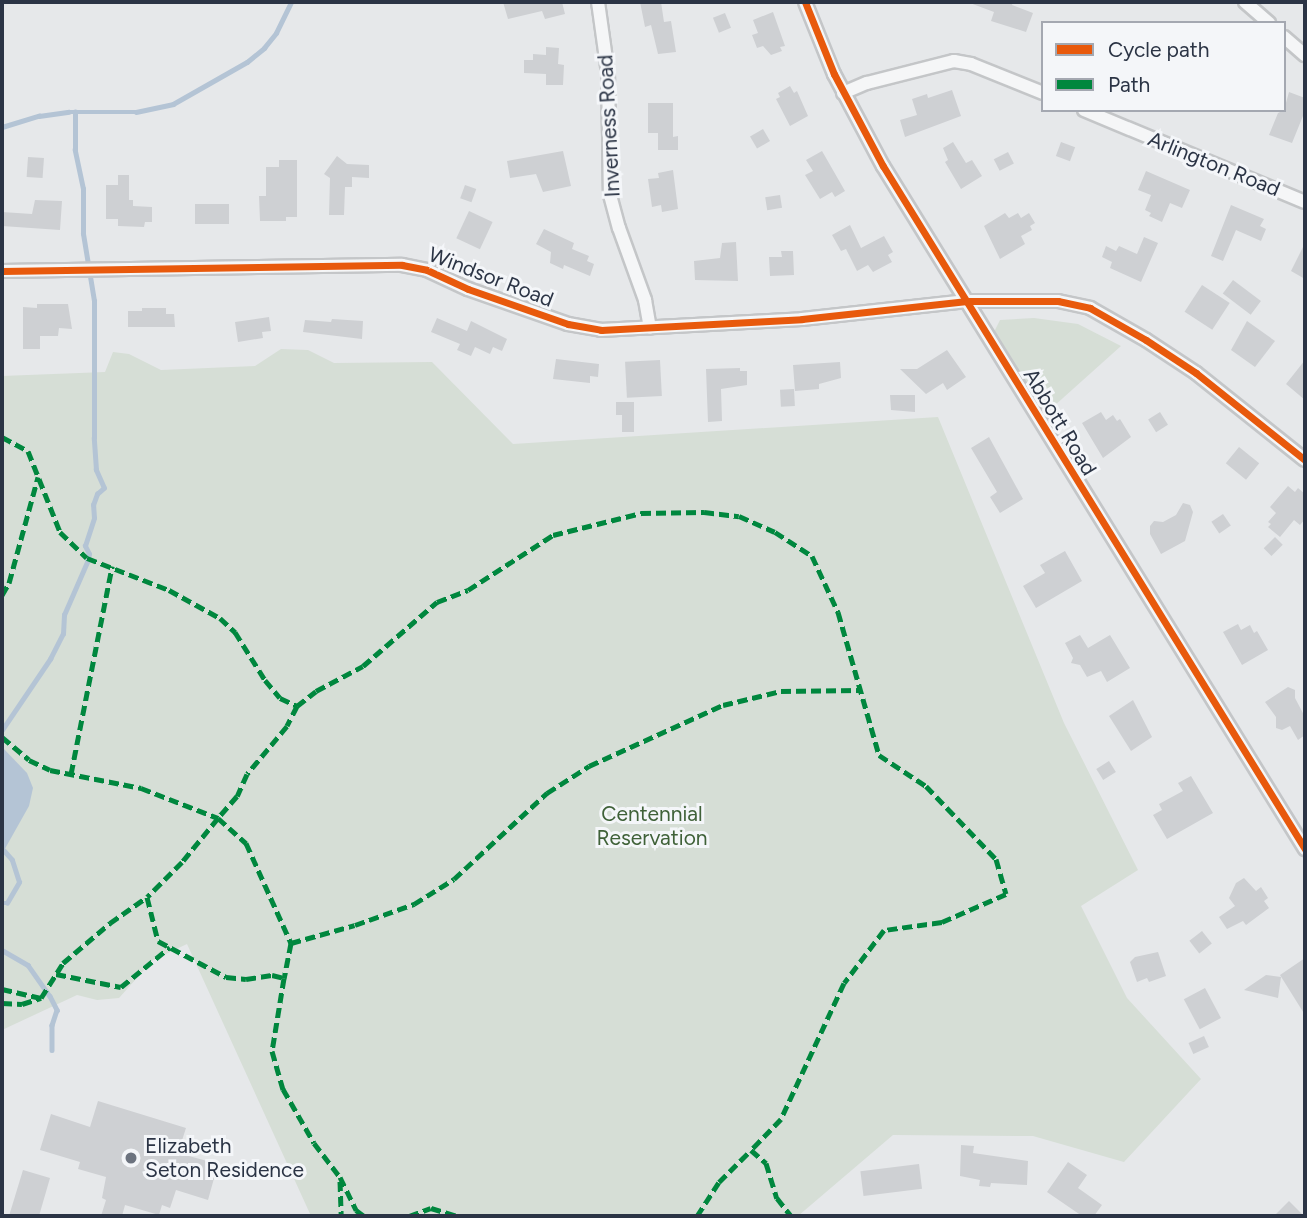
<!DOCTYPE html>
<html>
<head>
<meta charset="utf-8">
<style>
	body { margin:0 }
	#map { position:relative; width:1307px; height:1218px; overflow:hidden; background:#e6e8ea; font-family:Figtree,sans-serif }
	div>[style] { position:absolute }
	.green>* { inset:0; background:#d6ded6 }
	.water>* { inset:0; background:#b4c4d5 }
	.stream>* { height:4.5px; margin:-2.25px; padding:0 2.25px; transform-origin:2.25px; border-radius:2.25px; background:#b4c4d5 }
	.building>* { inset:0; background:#ced0d3; transform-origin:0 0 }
	.roads { filter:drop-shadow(2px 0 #c4c6c8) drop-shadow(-2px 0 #c4c6c8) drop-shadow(0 2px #c4c6c8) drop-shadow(0 -2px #c4c6c8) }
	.minor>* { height:12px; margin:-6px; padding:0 6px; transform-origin:6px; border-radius:6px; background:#f5f6f7 }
	.quiet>* { height:5px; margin-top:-2.5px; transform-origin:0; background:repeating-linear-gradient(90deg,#00873e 0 10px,transparent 0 15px) }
	.cycleway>* { height:7px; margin:-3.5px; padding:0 3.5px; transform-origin:3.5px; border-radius:3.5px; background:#e8590c }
	.dots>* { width:19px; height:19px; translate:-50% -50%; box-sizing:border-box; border:4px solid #f4f6f9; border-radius:50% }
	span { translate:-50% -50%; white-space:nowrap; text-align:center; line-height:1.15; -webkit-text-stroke:6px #f4f6f9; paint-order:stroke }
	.street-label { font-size:21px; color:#2b3445 }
	.park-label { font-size:21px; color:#3f6138 }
	.poi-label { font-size:21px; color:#2b3445 }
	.left { translate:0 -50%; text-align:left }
	.frame { position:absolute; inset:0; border:4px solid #2b3445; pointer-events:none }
	.legend { position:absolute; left:1041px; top:21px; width:245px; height:91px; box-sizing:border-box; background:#f4f6f9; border:2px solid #a4a8b1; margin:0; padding:9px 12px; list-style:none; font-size:21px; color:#2b3445 }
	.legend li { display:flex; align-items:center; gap:14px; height:35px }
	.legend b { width:35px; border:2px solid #a4a8b1 }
</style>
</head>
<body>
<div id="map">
	<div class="green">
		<i style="clip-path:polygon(1034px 318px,1078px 324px,1121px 346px,1044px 415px,994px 332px,1000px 320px)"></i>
		<i style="clip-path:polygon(281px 349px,308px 350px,334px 363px,432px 362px,513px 444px,938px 417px,1064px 723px,1138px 870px,1081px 906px,1127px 998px,1201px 1079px,1124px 1162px,1033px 1136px,893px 1135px,798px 1216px,311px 1216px,187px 944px,153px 960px,119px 998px,97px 1000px,77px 995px,2px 1030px,2px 376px,105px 372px,113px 352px,129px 354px,161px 370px,255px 366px)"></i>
	</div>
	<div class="water">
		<i style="clip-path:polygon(2px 747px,27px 773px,33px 788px,29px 806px,2px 854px)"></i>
	</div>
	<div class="stream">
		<i style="left:2px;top:127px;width:39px;rotate:-17deg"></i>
		<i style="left:39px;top:116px;width:30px;rotate:-8deg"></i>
		<i style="left:69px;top:112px;width:67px"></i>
		<i style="left:136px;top:112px;width:38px;rotate:-12deg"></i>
		<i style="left:173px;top:104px;width:85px;rotate:-29.6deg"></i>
		<i style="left:247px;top:62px;width:22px;rotate:-39deg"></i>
		<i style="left:264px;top:48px;width:19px;rotate:-51deg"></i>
		<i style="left:276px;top:33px;width:34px;rotate:-64deg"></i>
		<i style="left:2px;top:730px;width:86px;rotate:-55.9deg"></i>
		<i style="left:50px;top:659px;width:28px;rotate:-63deg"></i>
		<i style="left:63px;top:634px;width:19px;rotate:-87deg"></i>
		<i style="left:64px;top:615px;width:58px;rotate:-66.5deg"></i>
		<i style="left:87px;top:562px;width:8px;rotate:-76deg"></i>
		<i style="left:89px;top:554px;width:9px;rotate:-117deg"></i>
		<i style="left:85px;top:546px;width:29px;rotate:-72deg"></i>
		<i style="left:94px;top:518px;width:13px;rotate:-94deg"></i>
		<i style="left:93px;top:505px;width:12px;rotate:-70deg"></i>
		<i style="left:97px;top:494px;width:9px;rotate:-41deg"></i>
		<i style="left:104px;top:488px;width:20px;rotate:-114deg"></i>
		<i style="left:96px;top:470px;width:32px;rotate:-94deg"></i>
		<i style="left:94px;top:438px;width:137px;rotate:-90deg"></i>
		<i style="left:94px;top:301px;width:68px;rotate:-99.3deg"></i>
		<i style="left:83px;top:234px;width:45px;rotate:-90deg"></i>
		<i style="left:83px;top:189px;width:40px;rotate:-102deg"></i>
		<i style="left:75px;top:150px;width:38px;rotate:-90deg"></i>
		<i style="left:2px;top:903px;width:5px"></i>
		<i style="left:7px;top:903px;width:24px;rotate:-60deg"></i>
		<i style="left:19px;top:882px;width:23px;rotate:-108deg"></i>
		<i style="left:12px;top:860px;width:12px;rotate:-132deg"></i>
		<i style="left:2px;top:950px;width:30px;rotate:30deg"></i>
		<i style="left:28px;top:965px;width:38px;rotate:55deg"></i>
		<i style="left:50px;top:996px;width:16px;rotate:63deg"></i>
		<i style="left:57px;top:1010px;width:16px;rotate:108deg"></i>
		<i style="left:52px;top:1025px;width:25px;rotate:90deg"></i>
	</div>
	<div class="building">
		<i style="clip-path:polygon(503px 2px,562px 2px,565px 14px,545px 19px,542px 11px,508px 19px)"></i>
		<i style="clip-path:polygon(640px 2px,661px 2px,664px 22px,671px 21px,676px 52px,658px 54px,651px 25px,645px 27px)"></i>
		<i style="clip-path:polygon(1013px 2px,1012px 5px,1033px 13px,1026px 32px,991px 21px,994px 12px,970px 3px)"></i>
		<i style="clip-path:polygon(773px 12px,785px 46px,780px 47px,782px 51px,771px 55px,763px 46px,757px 48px,752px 35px,758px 33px,753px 20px)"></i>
		<i style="left:725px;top:13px;width:16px;height:13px;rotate:68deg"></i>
		<i style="clip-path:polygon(546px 47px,559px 48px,558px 64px,564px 65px,563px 85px,546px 85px,546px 74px,524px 73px,524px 60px,533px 60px,533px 54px,546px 55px)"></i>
		<i style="clip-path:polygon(790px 86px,794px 93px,797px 91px,808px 116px,790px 126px,776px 99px,780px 97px,778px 93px)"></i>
		<i style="clip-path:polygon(952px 90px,961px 116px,905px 137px,900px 120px,917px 115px,912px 99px,927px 94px,928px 98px)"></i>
		<i style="clip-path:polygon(1289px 92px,1305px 98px,1305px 111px,1292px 143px,1269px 135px,1278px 113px,1284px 110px)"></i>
		<i style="clip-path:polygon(648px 103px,673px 103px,673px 137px,678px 136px,678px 150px,658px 150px,658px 133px,648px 133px)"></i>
		<i style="left:763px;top:129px;width:14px;height:15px;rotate:60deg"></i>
		<i style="clip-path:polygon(953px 142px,966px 163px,972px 160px,982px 176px,961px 189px,945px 162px,948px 160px,943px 148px)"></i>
		<i style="left:1061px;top:142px;width:15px;height:15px;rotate:20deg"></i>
		<i style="clip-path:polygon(563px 151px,571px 186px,543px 192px,536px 174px,510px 178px,507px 161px)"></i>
		<i style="clip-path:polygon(822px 151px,845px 191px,835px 197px,832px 192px,820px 199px,805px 175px,813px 171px,806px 160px)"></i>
		<i style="left:1008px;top:152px;width:13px;height:16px;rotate:63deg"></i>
		<i style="clip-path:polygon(337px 156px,347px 164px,369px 165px,369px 178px,352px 177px,352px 187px,345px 187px,344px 215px,329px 215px,330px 178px,324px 174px)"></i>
		<i style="left:28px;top:157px;width:16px;height:20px;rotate:4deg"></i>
		<i style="clip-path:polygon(279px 160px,297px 160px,297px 217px,286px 217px,286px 221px,260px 221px,259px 196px,266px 196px,266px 167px,279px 167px)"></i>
		<i style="clip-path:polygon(673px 170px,678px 209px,662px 212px,661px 205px,652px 207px,648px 179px,659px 178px,658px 173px)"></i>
		<i style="clip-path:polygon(1146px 171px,1190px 190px,1182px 208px,1170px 203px,1162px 222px,1149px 216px,1151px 213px,1145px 210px,1151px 195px,1138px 190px)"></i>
		<i style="clip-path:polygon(118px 175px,129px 175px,129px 200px,133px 200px,133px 206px,152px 207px,152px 222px,145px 222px,144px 227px,118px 226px,118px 219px,106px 219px,106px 185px,118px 185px)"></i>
		<i style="left:465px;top:185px;width:12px;height:14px;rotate:20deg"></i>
		<i style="left:780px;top:195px;width:13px;height:15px;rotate:81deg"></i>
		<i style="clip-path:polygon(35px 200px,62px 201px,60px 230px,2px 226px,2px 212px,32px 214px)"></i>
		<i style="left:195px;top:204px;width:34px;height:20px"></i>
		<i style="clip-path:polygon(1231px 205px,1264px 219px,1260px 226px,1266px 229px,1261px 241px,1236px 230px,1223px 261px,1211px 256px)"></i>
		<i style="left:469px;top:211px;width:26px;height:30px;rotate:25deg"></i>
		<i style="clip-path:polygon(1005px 213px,1009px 218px,1018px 213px,1021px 218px,1029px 213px,1035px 223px,1030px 226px,1032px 230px,1021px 236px,1025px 244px,1000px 259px,984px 226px)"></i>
		<i style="clip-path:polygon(850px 225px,861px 248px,884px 236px,893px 252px,888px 255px,892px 262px,873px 272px,868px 265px,857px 271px,846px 249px,841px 251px,832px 235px)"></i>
		<i style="clip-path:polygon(544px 229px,574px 243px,572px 249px,589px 256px,587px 261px,594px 264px,590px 276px,564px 265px,563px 269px,550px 263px,551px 252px,536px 244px)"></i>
		<i style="clip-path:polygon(1144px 237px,1158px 243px,1141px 282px,1110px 268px,1112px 262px,1102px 257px,1106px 246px,1116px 251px,1119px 246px,1137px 254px)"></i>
		<i style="clip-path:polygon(736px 242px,738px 281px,695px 280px,694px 261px,720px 258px,722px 243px)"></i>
		<i style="clip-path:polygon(1305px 243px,1305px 279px,1291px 271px)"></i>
		<i style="clip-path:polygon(781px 251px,793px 251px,794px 275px,770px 276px,769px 257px,782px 257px)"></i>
		<i style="left:1233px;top:280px;width:35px;height:17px;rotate:37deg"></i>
		<i style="left:1202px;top:285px;width:33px;height:32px;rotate:33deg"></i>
		<i style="clip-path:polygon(37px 304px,68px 304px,72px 329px,59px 328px,58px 336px,40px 336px,40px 349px,23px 349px,23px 307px,37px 308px)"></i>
		<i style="clip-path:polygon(142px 308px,166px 308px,166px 314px,174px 314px,175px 327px,128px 327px,128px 311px,142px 311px)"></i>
		<i style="clip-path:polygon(269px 317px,271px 331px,262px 332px,263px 338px,238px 342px,235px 322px)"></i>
		<i style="clip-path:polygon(437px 318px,467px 331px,471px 321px,507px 339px,502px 351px,493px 347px,490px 354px,475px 347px,471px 356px,457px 350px,460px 344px,431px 332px)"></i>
		<i style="clip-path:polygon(332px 319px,363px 321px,362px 339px,303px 332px,305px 320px,331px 322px)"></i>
		<i style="clip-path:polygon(1247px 321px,1275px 341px,1255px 367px,1231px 350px)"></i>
		<i style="clip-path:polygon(947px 350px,966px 377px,947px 390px,943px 383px,926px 394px,900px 369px,917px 369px)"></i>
		<i style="clip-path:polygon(556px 359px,599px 364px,598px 377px,590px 376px,590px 383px,553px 379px)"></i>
		<i style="left:660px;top:360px;width:36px;height:35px;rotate:87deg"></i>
		<i style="clip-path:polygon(1305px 360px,1305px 400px,1286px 384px)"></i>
		<i style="clip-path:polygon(840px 362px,841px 378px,819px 384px,819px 389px,795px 391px,793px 365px)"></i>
		<i style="clip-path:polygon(740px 368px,740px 371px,747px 371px,747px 385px,721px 389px,722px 421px,708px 422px,706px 369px)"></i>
		<i style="left:794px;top:389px;width:17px;height:14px;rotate:87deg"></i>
		<i style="clip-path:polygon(890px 395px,915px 395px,915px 412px,891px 410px)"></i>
		<i style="clip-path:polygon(616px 402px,634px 402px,634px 432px,622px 432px,622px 415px,616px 415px)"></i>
		<i style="clip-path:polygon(1101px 412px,1106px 420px,1113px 415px,1117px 421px,1120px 419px,1131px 437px,1103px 458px,1082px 423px)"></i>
		<i style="left:1160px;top:412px;width:15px;height:14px;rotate:58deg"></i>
		<i style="clip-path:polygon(989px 437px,1023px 499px,1000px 513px,990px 497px,997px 492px,971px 448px)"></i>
		<i style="left:1239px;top:447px;width:26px;height:21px;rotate:39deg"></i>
		<i style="clip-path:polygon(1288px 486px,1295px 492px,1298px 488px,1305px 494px,1305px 519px,1300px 525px,1294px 520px,1280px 537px,1268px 527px,1271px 524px,1268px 522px,1276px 513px,1270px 507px)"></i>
		<i style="clip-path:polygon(1183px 503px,1190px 505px,1193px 512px,1185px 541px,1161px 554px,1150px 534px,1150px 526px,1154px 521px,1163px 522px,1176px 515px)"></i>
		<i style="left:1223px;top:514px;width:14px;height:14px;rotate:56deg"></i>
		<i style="left:1275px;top:537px;width:11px;height:16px;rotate:45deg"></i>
		<i style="clip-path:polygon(1065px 551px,1082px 581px,1036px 608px,1023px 586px,1045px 573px,1040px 565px)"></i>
		<i style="clip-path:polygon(1238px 624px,1241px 630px,1250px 625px,1254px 633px,1257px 631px,1268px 650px,1242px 665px,1223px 632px)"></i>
		<i style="clip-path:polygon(1080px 635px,1088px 648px,1110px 635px,1130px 668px,1107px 682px,1101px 671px,1087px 677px,1080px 665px,1071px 663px,1073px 658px,1065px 643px)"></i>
		<i style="clip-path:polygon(1288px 687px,1295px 690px,1295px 698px,1305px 717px,1305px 735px,1298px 740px,1290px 726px,1282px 730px,1276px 728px,1276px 717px,1265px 702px)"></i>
		<i style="clip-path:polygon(1133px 700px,1152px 737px,1131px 751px,1109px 716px)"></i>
		<i style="left:1109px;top:761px;width:13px;height:15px;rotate:58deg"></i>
		<i style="clip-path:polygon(1191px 776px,1213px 813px,1167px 839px,1153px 815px,1162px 810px,1159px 804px,1183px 791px,1178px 783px)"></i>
		<i style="clip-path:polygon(1244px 878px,1256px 891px,1261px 887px,1268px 898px,1264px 901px,1269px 908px,1246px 925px,1243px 921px,1227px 929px,1219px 917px,1235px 906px,1229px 898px,1236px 883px)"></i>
		<i style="left:1202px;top:931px;width:16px;height:16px;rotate:52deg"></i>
		<i style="clip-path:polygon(1158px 952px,1166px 976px,1149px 982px,1147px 978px,1137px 982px,1130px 962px,1135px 957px)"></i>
		<i style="clip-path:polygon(1305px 958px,1305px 1015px,1280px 975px)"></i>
		<i style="clip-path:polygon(1266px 975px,1281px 977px,1278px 998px,1244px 990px)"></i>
		<i style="left:1205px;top:988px;width:34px;height:24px;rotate:62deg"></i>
		<i style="left:1204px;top:1036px;width:12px;height:17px;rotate:66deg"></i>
		<i style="clip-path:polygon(98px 1101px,186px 1128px,178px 1153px,218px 1164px,208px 1200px,176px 1190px,170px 1208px,162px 1205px,159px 1215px,125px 1205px,122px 1216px,101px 1216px,106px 1200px,102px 1198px,106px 1177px,78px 1169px,80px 1162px,40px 1150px,51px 1114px,90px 1127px)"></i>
		<i style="clip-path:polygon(961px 1145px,974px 1146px,973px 1153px,1028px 1161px,1027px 1185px,991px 1183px,990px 1187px,979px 1186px,980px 1180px,960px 1176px)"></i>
		<i style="clip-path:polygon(1068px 1162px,1087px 1175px,1078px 1188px,1102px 1205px,1094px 1216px,1082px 1216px,1047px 1192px)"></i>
		<i style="left:919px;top:1164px;width:25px;height:59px;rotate:83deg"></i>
		<i style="clip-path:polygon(23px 1170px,50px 1178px,39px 1216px,9px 1216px)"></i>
		<i style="clip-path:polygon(1289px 1201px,1304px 1216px,1274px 1216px)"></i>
	</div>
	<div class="roads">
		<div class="minor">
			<i style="left:598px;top:2px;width:72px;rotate:82deg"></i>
			<i style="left:608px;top:73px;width:122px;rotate:89.1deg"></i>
			<i style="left:610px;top:195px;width:34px;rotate:75deg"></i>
			<i style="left:619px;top:228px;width:77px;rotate:70.1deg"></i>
			<i style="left:645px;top:300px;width:28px;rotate:80deg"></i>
			<i style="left:805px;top:2px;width:78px;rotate:68.1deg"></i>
			<i style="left:834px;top:74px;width:104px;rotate:62deg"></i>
			<i style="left:883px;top:166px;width:803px;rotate:58.29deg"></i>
			<i style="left:1245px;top:2px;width:32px;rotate:41deg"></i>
			<i style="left:1284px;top:37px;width:28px;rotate:41deg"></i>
			<i style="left:843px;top:93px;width:26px;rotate:-23deg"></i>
			<i style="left:867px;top:83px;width:90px;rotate:-14.2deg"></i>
			<i style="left:954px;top:61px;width:17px;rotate:10deg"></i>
			<i style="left:971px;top:64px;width:78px;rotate:21.9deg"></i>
			<i style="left:1084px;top:110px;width:239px;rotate:22.6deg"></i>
			<i style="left:2px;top:271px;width:400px;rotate:-0.9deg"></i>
			<i style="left:402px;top:265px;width:25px;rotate:11deg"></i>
			<i style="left:427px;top:270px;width:45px;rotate:24.9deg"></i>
			<i style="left:468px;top:289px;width:106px;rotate:19.3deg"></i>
			<i style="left:568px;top:324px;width:34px;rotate:10deg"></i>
			<i style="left:601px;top:330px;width:201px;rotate:-3.1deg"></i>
			<i style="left:802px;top:319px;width:166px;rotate:-6.2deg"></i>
			<i style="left:967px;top:301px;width:91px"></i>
			<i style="left:1058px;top:301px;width:33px;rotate:12deg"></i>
			<i style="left:1090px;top:308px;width:64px;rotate:29.7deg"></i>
			<i style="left:1146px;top:340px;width:60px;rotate:33.4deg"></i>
			<i style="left:1196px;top:373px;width:139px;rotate:38.6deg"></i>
		</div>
	</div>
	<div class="quiet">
		<i style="left:2px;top:437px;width:30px;rotate:28deg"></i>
		<i style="left:28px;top:451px;width:87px;rotate:68.4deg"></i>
		<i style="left:60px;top:532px;width:37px;rotate:44deg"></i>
		<i style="left:87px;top:558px;width:88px;rotate:21.3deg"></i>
		<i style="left:169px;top:590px;width:58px;rotate:28.8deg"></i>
		<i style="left:220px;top:618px;width:21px;rotate:43deg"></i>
		<i style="left:235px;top:632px;width:57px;rotate:58deg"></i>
		<i style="left:265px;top:680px;width:23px;rotate:50deg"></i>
		<i style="left:280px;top:698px;width:19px;rotate:25deg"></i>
		<i style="left:297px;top:706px;width:22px;rotate:117deg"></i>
		<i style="left:287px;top:726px;width:62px;rotate:129.8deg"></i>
		<i style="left:247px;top:774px;width:24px;rotate:114deg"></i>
		<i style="left:237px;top:796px;width:29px;rotate:131deg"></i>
		<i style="left:218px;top:818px;width:38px;rotate:42deg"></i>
		<i style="left:246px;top:843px;width:110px;rotate:65.8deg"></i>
		<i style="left:291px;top:943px;width:36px;rotate:101deg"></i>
		<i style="left:2px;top:595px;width:14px;rotate:-60deg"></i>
		<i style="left:9px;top:583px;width:110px;rotate:-74.7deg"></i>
		<i style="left:297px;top:706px;width:24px;rotate:-38deg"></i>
		<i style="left:316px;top:691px;width:53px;rotate:-28deg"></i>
		<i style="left:363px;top:666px;width:98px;rotate:-40.9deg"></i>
		<i style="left:437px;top:602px;width:33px;rotate:-21deg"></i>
		<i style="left:468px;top:590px;width:101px;rotate:-32.9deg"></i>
		<i style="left:553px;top:535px;width:91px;rotate:-14deg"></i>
		<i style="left:641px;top:513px;width:63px;rotate:-0.9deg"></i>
		<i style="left:704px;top:512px;width:35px;rotate:7deg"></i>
		<i style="left:739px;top:516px;width:39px;rotate:24deg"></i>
		<i style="left:775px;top:532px;width:44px;rotate:33deg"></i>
		<i style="left:812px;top:556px;width:62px;rotate:65.1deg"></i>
		<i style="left:838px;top:612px;width:149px;rotate:74deg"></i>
		<i style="left:879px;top:755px;width:56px;rotate:33.4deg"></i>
		<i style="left:926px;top:786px;width:101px;rotate:46.2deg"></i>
		<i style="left:996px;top:859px;width:36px;rotate:74deg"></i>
		<i style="left:1006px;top:894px;width:70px;rotate:156.4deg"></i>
		<i style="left:942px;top:922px;width:59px;rotate:172.1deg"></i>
		<i style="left:884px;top:930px;width:66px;rotate:127deg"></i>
		<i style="left:844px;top:983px;width:150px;rotate:114.9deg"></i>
		<i style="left:781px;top:1119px;width:43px;rotate:134.1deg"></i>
		<i style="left:2px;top:737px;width:35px;rotate:40deg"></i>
		<i style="left:29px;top:760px;width:23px;rotate:25deg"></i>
		<i style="left:50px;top:770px;width:93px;rotate:11.2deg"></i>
		<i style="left:141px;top:788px;width:83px;rotate:21.3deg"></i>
		<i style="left:218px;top:818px;width:57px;rotate:129.3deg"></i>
		<i style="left:182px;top:862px;width:49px;rotate:135deg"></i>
		<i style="left:71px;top:774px;width:212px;rotate:-78.8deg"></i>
		<i style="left:291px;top:943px;width:66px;rotate:-15.7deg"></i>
		<i style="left:355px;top:925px;width:63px;rotate:-19.6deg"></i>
		<i style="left:414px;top:904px;width:47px;rotate:-32deg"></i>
		<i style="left:454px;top:879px;width:127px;rotate:-42.8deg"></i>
		<i style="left:547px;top:793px;width:50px;rotate:-32.7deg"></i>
		<i style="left:589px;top:766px;width:147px;rotate:-24.5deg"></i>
		<i style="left:723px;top:705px;width:60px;rotate:-13.6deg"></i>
		<i style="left:781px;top:691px;width:79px;rotate:-0.7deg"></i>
		<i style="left:56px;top:974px;width:66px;rotate:11.3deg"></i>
		<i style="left:121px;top:987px;width:63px;rotate:-39.2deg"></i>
		<i style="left:2px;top:989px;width:40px;rotate:13deg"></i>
		<i style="left:41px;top:998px;width:41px;rotate:-57.8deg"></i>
		<i style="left:63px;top:963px;width:62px;rotate:-40.4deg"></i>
		<i style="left:110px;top:923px;width:45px;rotate:-35.1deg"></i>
		<i style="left:147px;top:897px;width:45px;rotate:76deg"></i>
		<i style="left:158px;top:941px;width:77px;rotate:27.9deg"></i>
		<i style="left:226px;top:977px;width:20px;rotate:6deg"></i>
		<i style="left:246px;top:979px;width:26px;rotate:-9deg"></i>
		<i style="left:272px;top:975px;width:12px;rotate:14deg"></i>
		<i style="left:284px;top:978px;width:74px;rotate:99.3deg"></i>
		<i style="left:272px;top:1051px;width:40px;rotate:74deg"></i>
		<i style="left:283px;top:1089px;width:62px;rotate:60.1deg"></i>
		<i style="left:314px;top:1143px;width:43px;rotate:52.6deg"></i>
		<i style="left:340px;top:1177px;width:37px;rotate:64deg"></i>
		<i style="left:356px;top:1210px;width:10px;rotate:37deg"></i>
		<i style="left:2px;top:1003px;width:20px;rotate:3deg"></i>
		<i style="left:22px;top:1004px;width:20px;rotate:-18deg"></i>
		<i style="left:340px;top:1181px;width:35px;rotate:88deg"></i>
		<i style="left:409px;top:1216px;width:23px;rotate:-20deg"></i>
		<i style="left:431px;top:1208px;width:27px;rotate:17deg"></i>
		<i style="left:697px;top:1216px;width:40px;rotate:-57.1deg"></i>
		<i style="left:719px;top:1182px;width:45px;rotate:-45deg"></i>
		<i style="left:751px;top:1150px;width:20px;rotate:41deg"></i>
		<i style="left:766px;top:1163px;width:37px;rotate:73deg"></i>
		<i style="left:777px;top:1198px;width:23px;rotate:52deg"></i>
	</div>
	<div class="cycleway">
		<i style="left:805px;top:2px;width:78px;rotate:68.1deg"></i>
		<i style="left:834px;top:74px;width:104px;rotate:62deg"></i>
		<i style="left:883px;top:166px;width:803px;rotate:58.29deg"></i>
		<i style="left:2px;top:271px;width:400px;rotate:-0.9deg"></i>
		<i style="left:402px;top:265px;width:25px;rotate:11deg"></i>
		<i style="left:427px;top:270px;width:45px;rotate:24.9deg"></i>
		<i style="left:468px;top:289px;width:106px;rotate:19.3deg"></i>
		<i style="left:568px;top:324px;width:34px;rotate:10deg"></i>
		<i style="left:601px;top:330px;width:201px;rotate:-3.1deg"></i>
		<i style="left:802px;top:319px;width:166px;rotate:-6.2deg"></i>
		<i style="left:967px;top:301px;width:91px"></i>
		<i style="left:1058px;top:301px;width:33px;rotate:12deg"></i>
		<i style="left:1090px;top:308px;width:64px;rotate:29.7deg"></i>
		<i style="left:1146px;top:340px;width:60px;rotate:33.4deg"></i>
		<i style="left:1196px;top:373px;width:139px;rotate:38.6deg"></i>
	</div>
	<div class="dots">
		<i style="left:131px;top:1158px;background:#6c737f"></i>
	</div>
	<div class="street-label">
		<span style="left:609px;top:126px;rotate:-93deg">Inverness Road</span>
		<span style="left:1214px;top:164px;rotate:22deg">Arlington Road</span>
		<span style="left:491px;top:277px;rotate:21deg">Windsor Road</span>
		<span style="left:1060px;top:422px;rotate:59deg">Abbott Road</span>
	</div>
	<div class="park-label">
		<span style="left:652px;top:826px">Centennial<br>Reservation</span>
	</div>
	<div class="poi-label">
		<span class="left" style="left:145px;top:1158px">Elizabeth<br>Seton Residence</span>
	</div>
	<div class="frame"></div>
	<ul class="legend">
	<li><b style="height:9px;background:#e8590c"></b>Cycle path</li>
	<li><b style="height:9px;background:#00873e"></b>Path</li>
	</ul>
</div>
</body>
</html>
